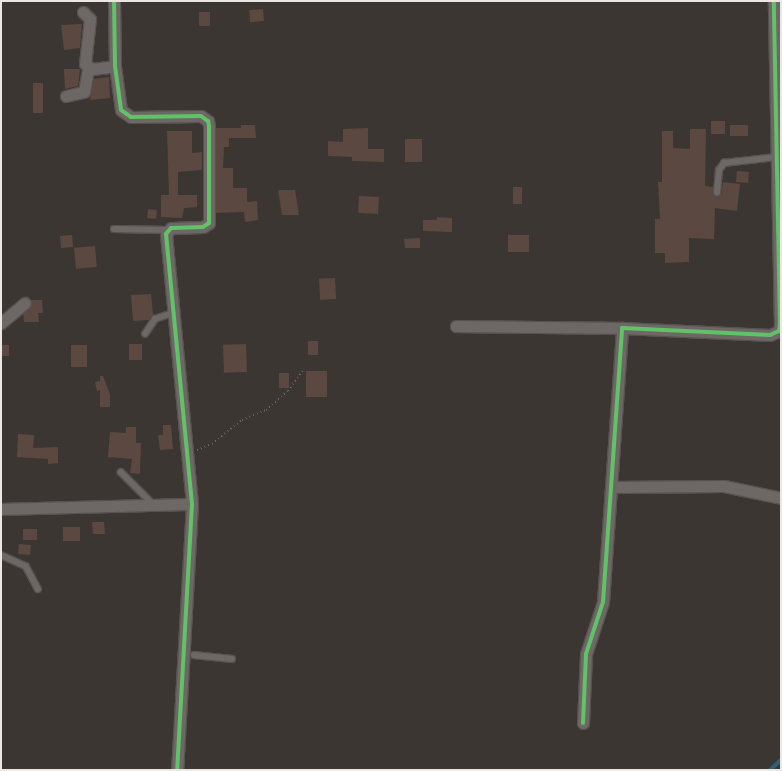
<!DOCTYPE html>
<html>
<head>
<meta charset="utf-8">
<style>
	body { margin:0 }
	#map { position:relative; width:782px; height:771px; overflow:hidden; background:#3c3632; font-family:Figtree,sans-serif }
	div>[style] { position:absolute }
	.stream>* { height:3.5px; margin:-1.75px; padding:0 1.75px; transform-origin:1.75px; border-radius:1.75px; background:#2b6174 }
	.building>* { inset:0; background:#5b4841; transform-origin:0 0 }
	.path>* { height:2px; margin-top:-1px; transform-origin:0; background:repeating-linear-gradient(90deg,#696562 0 1px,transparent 0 4px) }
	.roads { filter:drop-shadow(1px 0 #575250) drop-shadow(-1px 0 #575250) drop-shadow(0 1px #575250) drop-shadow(0 -1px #575250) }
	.service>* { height:5.5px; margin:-2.75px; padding:0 2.75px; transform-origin:2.75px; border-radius:2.75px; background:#6d6866 }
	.minor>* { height:11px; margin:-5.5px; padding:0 5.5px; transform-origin:5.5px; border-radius:5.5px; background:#6d6866 }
	.cycleway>* { height:4px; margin:-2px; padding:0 2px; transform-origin:2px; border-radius:2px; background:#61c268 }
	span { translate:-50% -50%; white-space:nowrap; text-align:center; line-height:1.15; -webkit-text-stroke:3px #3f352f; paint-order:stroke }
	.frame { position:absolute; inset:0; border:2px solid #ede7e3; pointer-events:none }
</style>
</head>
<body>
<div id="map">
	<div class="stream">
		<i style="left:770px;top:770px;width:15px;rotate:-42deg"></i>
	</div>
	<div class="building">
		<i style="left:263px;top:9px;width:12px;height:14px;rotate:85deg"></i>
		<i style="left:199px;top:12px;width:11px;height:14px"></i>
		<i style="clip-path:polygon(82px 24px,80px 48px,64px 50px,61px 25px)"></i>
		<i style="clip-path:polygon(64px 69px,80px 69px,78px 86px,65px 89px)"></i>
		<i style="clip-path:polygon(109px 77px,110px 98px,90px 100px,93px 79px)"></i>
		<i style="left:33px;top:83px;width:10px;height:30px"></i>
		<i style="left:711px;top:121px;width:14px;height:13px"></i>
		<i style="clip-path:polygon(241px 125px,255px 125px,256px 138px,229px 138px,229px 147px,224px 147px,223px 168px,233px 168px,233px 188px,247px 188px,247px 202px,257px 201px,258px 220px,245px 222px,244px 212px,216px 213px,216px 128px,241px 128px)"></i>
		<i style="left:748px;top:125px;width:11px;height:18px;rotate:90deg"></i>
		<i style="clip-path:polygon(368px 128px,368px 149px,384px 149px,384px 162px,352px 161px,352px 157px,328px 156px,328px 141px,343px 142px,343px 129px)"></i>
		<i style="clip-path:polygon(690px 129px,706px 129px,705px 186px,713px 187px,713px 194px,717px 197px,721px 195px,723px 182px,740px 184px,737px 211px,715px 208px,714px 239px,689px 238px,689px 262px,665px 263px,665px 253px,655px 253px,655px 219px,660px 219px,658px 182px,662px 182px,662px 131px,673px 131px,673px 148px,690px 149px)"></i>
		<i style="clip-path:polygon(167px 131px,192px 131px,192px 153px,202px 152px,202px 170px,178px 172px,178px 195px,197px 195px,197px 207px,184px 208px,182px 218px,161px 217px,161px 195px,169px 195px)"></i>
		<i style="left:405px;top:139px;width:17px;height:23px"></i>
		<i style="left:737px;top:171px;width:12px;height:11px;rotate:5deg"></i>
		<i style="left:513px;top:187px;width:9px;height:17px"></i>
		<i style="clip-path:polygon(278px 190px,295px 190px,299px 215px,282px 215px)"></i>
		<i style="left:359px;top:196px;width:20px;height:17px;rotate:3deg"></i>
		<i style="left:148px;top:209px;width:9px;height:9px;rotate:6deg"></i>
		<i style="clip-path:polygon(437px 217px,452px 218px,452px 232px,423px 231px,423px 220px,437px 220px)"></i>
		<i style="left:72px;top:235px;width:12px;height:12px;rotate:85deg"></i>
		<i style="left:508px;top:235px;width:21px;height:17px"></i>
		<i style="clip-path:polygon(420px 238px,420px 248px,405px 248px,404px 239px)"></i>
		<i style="left:95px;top:246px;width:21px;height:21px;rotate:85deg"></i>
		<i style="left:335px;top:278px;width:21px;height:16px;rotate:87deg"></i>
		<i style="clip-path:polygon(151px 294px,153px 315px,149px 320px,133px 321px,131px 295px)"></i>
		<i style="clip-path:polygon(31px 300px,42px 300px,43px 313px,38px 313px,39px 322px,24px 322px,23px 313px,31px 306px)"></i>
		<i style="left:308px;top:341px;width:10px;height:14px"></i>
		<i style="left:129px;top:344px;width:13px;height:16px"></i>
		<i style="left:246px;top:344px;width:28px;height:23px;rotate:88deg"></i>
		<i style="left:9px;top:345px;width:11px;height:8px;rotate:90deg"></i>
		<i style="left:71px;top:345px;width:16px;height:22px"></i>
		<i style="left:306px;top:371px;width:21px;height:26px"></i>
		<i style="left:289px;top:373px;width:15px;height:10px;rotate:90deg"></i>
		<i style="clip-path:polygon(100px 376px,103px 376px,110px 394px,110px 407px,100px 407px,100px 390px,97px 391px,95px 382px,100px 381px)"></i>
		<i style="clip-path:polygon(163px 425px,171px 425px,173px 449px,160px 450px,158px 435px,163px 435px)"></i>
		<i style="clip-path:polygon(126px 427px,136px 427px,136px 443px,141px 443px,140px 474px,130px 473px,132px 459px,108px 457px,110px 432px,126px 433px)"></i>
		<i style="clip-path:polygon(18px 434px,34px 435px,33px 448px,58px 447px,58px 463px,48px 464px,48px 459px,17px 457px)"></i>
		<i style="clip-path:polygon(92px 522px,104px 522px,105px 534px,93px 534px)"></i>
		<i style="left:63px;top:527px;width:17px;height:14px"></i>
		<i style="left:23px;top:529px;width:14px;height:11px"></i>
		<i style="left:19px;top:544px;width:12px;height:10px;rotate:5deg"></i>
	</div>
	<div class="path">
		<i style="left:197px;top:450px;width:16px;rotate:-22deg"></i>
		<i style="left:212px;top:444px;width:38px;rotate:-39deg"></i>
		<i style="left:242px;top:420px;width:26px;rotate:-23deg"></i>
		<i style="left:266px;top:410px;width:29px;rotate:-41deg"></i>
		<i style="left:288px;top:391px;width:27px;rotate:-54deg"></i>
	</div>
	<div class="roads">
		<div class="service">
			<i style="left:717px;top:193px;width:23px;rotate:-85deg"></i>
			<i style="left:719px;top:170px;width:9px;rotate:-54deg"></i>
			<i style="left:724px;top:163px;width:52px;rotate:-6.6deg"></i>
			<i style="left:114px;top:229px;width:54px;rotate:1.1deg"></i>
			<i style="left:145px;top:334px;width:18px;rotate:-56deg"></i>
			<i style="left:155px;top:319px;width:18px;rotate:-19deg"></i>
			<i style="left:121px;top:472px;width:45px;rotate:45deg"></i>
			<i style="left:1px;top:555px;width:27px;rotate:24deg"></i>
			<i style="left:26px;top:566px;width:26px;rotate:62deg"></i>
			<i style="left:194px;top:655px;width:38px;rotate:6deg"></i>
		</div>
		<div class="minor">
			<i style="left:114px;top:1px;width:65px;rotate:89.1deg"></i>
			<i style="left:115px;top:66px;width:44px;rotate:82.2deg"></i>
			<i style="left:121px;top:110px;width:12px;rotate:35deg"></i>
			<i style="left:131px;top:117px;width:70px;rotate:-0.8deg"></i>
			<i style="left:201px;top:116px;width:9px;rotate:36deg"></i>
			<i style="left:208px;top:121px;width:5px;rotate:79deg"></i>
			<i style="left:209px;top:126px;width:97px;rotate:90deg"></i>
			<i style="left:209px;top:223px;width:7px;rotate:146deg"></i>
			<i style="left:203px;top:227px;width:32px;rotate:178deg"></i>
			<i style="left:171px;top:228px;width:8px;rotate:130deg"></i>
			<i style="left:166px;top:234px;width:271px;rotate:84.5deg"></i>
			<i style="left:192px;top:504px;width:266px;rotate:93.2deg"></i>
			<i style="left:83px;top:12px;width:10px;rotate:45deg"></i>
			<i style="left:90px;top:19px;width:45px;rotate:96.3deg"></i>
			<i style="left:85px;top:64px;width:9px;rotate:36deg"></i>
			<i style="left:92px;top:69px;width:23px;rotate:-7deg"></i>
			<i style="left:66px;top:96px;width:18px;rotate:-13deg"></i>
			<i style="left:84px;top:92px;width:23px;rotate:-80deg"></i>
			<i style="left:1px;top:323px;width:31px;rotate:-40deg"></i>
			<i style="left:456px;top:326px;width:166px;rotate:0.7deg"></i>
			<i style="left:611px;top:487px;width:113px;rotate:-0.5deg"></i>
			<i style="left:724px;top:486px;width:58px;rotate:11.9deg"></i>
			<i style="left:1px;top:509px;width:191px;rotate:-1.5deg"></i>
			<i style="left:583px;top:723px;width:69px;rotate:-87.5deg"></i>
			<i style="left:586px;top:654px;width:55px;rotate:-71.9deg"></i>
			<i style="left:603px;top:602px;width:275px;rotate:-86deg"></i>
			<i style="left:622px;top:328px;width:148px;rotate:2.7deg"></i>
			<i style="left:770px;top:335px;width:10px;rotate:-24deg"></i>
			<i style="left:779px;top:331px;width:6px;rotate:-81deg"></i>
			<i style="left:780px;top:325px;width:324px;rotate:-91.1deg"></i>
		</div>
	</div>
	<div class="cycleway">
		<i style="left:114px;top:1px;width:65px;rotate:89.1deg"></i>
		<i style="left:115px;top:66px;width:44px;rotate:82.2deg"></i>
		<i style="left:121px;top:110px;width:12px;rotate:35deg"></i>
		<i style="left:131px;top:117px;width:70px;rotate:-0.8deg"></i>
		<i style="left:201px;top:116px;width:9px;rotate:36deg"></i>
		<i style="left:208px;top:121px;width:5px;rotate:79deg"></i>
		<i style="left:209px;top:126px;width:97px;rotate:90deg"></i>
		<i style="left:209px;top:223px;width:7px;rotate:146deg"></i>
		<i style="left:203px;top:227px;width:32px;rotate:178deg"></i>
		<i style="left:171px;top:228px;width:8px;rotate:130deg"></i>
		<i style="left:166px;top:234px;width:271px;rotate:84.5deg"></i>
		<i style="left:192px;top:504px;width:266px;rotate:93.2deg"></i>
		<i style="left:583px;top:723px;width:69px;rotate:-87.5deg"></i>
		<i style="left:586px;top:654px;width:55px;rotate:-71.9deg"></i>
		<i style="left:603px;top:602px;width:275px;rotate:-86deg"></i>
		<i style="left:622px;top:328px;width:148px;rotate:2.7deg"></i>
		<i style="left:770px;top:335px;width:10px;rotate:-24deg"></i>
		<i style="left:779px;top:331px;width:6px;rotate:-81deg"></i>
		<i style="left:780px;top:325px;width:324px;rotate:-91.1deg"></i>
	</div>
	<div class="frame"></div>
</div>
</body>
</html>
